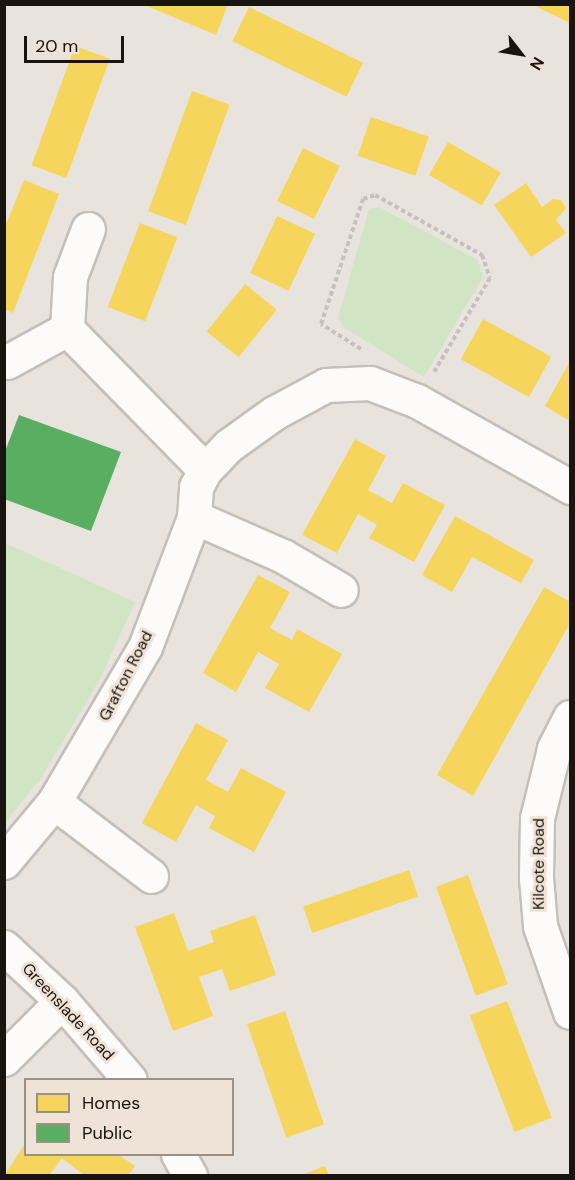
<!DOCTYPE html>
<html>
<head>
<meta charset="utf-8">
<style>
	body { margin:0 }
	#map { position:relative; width:575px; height:1180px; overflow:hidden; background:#e9e3dd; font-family:"DM Sans",sans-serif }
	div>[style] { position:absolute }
	.green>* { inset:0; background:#d1e4c4 }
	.homes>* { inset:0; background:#f6d55c; transform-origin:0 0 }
	.public>* { inset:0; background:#5aae61 }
	.path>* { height:4px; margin-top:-2px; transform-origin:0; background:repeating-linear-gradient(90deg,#c4c2c0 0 4.5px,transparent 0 7.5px) }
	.roads { filter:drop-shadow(2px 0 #c4bfb9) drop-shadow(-2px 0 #c4bfb9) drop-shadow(0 2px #c4bfb9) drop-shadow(0 -2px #c4bfb9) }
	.street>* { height:33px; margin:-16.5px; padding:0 16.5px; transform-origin:16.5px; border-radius:16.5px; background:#fcfbfa }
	span { translate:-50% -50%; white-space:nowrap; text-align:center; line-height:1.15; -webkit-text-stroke:6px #efe2d7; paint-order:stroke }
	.street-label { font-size:16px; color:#181410 }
	.frame { position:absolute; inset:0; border:6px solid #181410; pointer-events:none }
	.legend { position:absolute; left:24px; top:1078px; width:210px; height:78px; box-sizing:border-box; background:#efe2d7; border:2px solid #999087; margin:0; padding:8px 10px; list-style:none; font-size:18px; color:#181410 }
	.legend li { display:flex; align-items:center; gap:12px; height:30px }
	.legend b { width:30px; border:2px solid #999087 }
	.north { position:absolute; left:491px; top:24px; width:60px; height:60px; -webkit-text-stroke:4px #efe2d7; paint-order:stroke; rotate:121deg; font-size:16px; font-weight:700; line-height:24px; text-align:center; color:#181410 }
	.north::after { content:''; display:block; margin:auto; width:21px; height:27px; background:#181410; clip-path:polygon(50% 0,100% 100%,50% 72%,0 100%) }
	.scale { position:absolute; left:24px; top:36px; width:100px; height:27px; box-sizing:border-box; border:3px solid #181410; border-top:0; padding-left:8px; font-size:18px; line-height:21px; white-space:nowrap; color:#181410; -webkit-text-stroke:4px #efe2d7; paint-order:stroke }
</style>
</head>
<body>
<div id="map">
	<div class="green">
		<i style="clip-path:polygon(379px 207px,478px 260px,483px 277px,424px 377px,345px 328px,338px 318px,369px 209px)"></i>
		<i style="clip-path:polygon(5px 543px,135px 602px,100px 679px,41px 778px,5px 822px)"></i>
	</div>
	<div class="homes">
		<i style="clip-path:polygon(142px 4px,228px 4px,216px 35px)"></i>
		<i style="clip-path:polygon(531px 4px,570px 4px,570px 23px)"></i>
		<i style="left:249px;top:7px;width:127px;height:38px;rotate:26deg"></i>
		<i style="left:75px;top:46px;width:37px;height:127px;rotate:20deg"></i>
		<i style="left:192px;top:91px;width:40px;height:128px;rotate:20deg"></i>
		<i style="left:371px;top:117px;width:61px;height:41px;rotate:19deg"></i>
		<i style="left:448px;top:142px;width:61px;height:38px;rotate:30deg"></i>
		<i style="left:303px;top:148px;width:41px;height:59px;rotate:26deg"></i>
		<i style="clip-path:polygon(24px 180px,59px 194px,13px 313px,4px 309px,4px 229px)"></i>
		<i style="clip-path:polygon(526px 183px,542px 207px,553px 199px,561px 200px,566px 208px,556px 220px,566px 233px,531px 257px,494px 205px)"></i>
		<i style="left:277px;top:216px;width:42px;height:63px;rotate:25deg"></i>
		<i style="left:140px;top:223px;width:40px;height:90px;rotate:21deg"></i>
		<i style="left:245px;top:284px;width:41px;height:61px;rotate:39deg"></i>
		<i style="left:483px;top:319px;width:78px;height:46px;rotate:29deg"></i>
		<i style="clip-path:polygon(570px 361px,570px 421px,545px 406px)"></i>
		<i style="clip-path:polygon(355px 439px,386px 456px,368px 490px,392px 503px,403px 483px,445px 505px,414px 562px,369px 538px,377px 525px,358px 514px,337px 553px,302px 535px)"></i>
		<i style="clip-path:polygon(455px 516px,534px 560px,521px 583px,472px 557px,452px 592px,422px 575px)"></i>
		<i style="clip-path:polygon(258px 575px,290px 592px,270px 628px,292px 640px,297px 629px,342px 654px,309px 712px,265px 688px,279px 664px,258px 652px,236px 692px,203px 673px)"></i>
		<i style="clip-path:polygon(544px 587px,570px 602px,570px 623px,473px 796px,437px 775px)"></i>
		<i style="clip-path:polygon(196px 723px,228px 740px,206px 780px,228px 792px,241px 768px,286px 792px,254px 852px,209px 828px,215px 816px,196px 805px,176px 842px,142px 823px)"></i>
		<i style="left:409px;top:870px;width:28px;height:112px;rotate:71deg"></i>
		<i style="left:468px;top:875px;width:116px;height:34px;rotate:70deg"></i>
		<i style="clip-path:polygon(174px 913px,188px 951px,214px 942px,210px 931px,255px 915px,276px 975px,230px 991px,222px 969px,199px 977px,213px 1016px,173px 1031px,135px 927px)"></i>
		<i style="left:507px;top:1001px;width:125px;height:40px;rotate:69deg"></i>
		<i style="left:285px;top:1011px;width:120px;height:40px;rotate:71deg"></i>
		<i style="clip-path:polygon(26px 1142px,26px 1155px,119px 1155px,135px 1166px,128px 1176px,85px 1176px,62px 1158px,49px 1176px,4px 1176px)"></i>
		<i style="clip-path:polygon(325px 1166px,329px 1176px,302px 1176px,302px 1175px)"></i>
	</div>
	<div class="public">
		<i style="clip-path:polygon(19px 415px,121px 452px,91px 531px,4px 499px,4px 454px)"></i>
	</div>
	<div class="path">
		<i style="left:361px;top:349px;width:47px;rotate:-148deg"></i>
		<i style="left:321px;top:324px;width:132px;rotate:-71.4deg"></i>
		<i style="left:363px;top:199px;width:13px;rotate:-18deg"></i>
		<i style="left:375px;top:195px;width:123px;rotate:29.3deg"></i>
		<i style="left:482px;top:255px;width:24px;rotate:71deg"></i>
		<i style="left:490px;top:278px;width:109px;rotate:120.8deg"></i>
	</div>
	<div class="roads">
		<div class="street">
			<i style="left:88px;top:229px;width:51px;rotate:110.6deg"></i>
			<i style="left:70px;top:277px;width:52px;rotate:93.3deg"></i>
			<i style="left:67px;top:329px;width:197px;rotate:45.6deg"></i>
			<i style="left:7px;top:362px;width:68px;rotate:-28.8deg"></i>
			<i style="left:194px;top:517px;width:97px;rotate:23.7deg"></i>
			<i style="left:283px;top:556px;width:67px;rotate:30.4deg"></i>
			<i style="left:570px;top:717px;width:36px;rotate:117deg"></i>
			<i style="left:554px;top:749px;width:71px;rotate:103.8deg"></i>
			<i style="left:537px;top:818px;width:60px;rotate:91deg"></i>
			<i style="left:536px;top:878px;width:48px;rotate:85.2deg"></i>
			<i style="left:540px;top:926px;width:91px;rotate:70.8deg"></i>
			<i style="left:54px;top:802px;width:122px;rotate:37.3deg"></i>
			<i style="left:4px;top:862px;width:78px;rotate:-50.2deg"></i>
			<i style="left:54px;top:802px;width:180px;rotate:-59.6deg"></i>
			<i style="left:145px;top:647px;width:139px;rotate:-69.3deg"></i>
			<i style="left:194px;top:517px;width:30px;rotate:-86deg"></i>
			<i style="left:196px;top:487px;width:19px;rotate:-62deg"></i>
			<i style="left:205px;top:470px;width:33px;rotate:-46deg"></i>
			<i style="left:228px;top:446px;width:57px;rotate:-35.7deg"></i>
			<i style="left:274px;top:413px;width:59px;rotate:-28.3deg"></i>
			<i style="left:326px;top:385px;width:44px;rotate:-2.6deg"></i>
			<i style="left:370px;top:383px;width:50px;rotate:21deg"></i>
			<i style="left:417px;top:401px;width:176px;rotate:29.3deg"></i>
			<i style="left:4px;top:947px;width:79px;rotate:43deg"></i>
			<i style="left:62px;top:1001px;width:104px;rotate:49.3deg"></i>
			<i style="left:4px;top:1059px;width:82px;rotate:-45deg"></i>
			<i style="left:178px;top:1154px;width:25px;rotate:61deg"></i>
		</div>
	</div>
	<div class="street-label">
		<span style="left:126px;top:676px;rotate:-63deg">Grafton Road</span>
		<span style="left:539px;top:864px;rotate:-90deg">Kilcote Road</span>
		<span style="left:68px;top:1012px;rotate:47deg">Greenslade Road</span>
	</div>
	<div class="frame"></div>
	<ul class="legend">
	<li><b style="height:16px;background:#f6d55c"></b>Homes</li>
	<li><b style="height:16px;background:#5aae61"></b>Public</li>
	</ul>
	<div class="north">N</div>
	<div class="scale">20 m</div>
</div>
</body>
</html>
